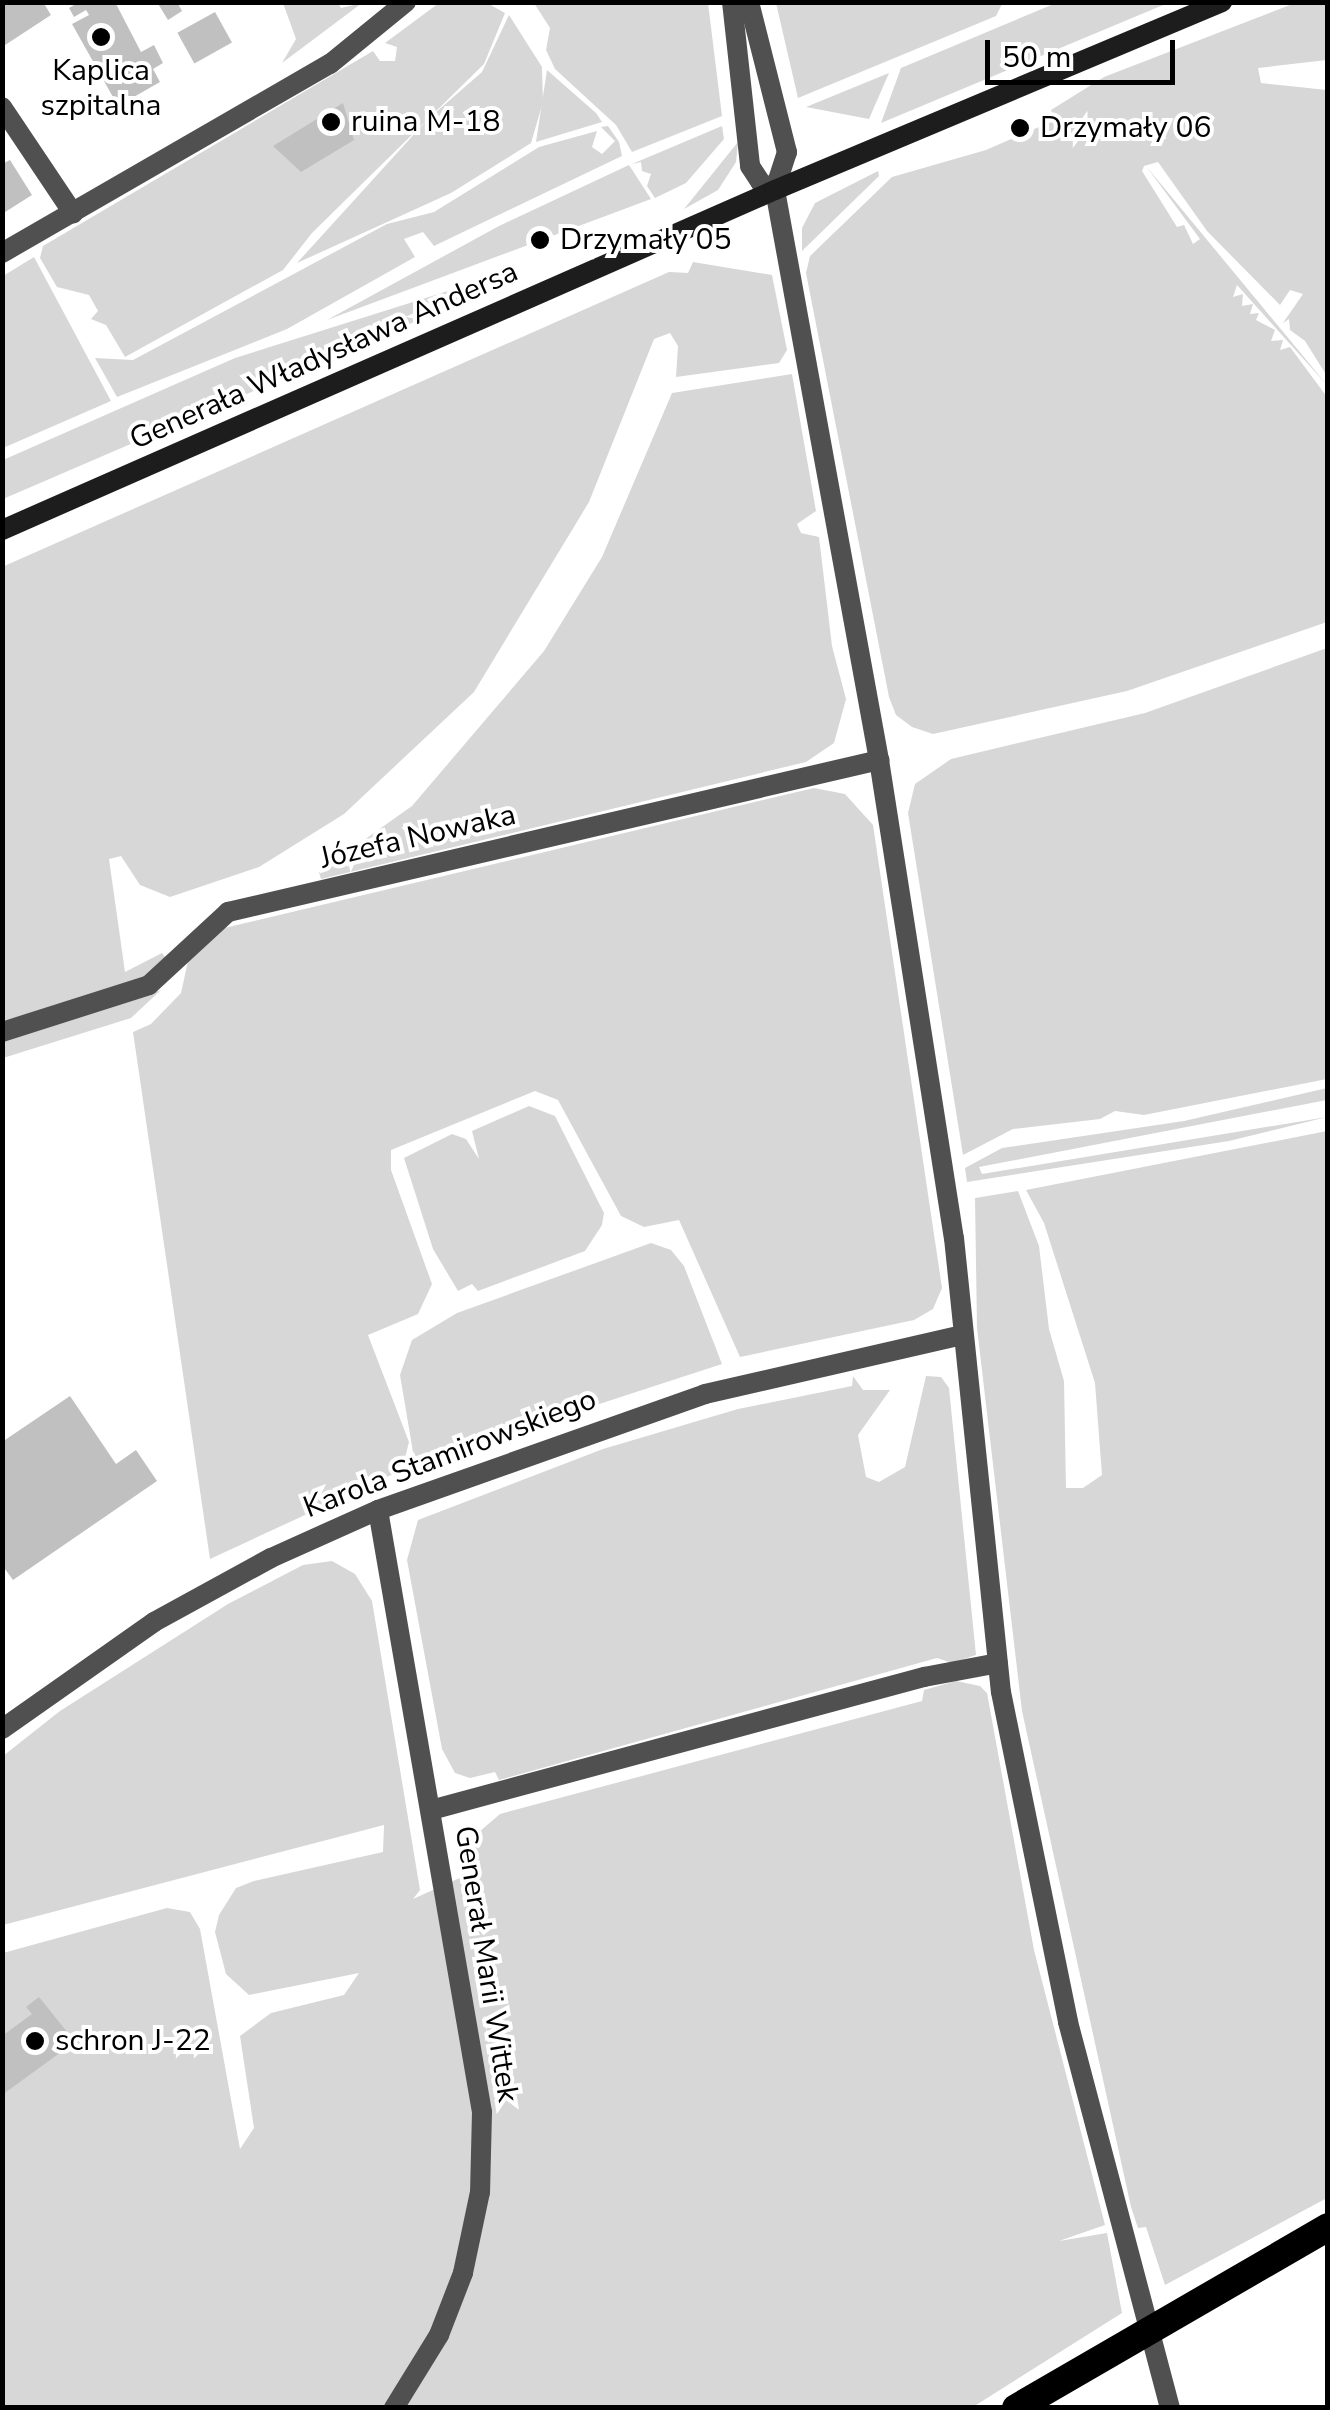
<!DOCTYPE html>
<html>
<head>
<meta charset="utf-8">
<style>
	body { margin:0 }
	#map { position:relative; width:1330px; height:2410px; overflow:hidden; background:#fff; font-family:"Nunito Sans",sans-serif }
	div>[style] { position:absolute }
	.green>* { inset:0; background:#d7d7d7 }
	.building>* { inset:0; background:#c0c0c0; transform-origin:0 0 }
	.minor>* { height:20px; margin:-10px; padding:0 10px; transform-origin:10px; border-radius:10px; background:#505050 }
	.secondary>* { height:20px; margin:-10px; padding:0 10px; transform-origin:10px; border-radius:10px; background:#1d1d1d }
	.trunk>* { height:28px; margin:-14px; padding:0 14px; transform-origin:14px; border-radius:14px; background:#000 }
	.dots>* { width:28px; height:28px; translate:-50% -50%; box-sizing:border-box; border:5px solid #fff; border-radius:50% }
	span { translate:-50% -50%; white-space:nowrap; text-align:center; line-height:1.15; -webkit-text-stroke:8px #fff; paint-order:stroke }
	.poi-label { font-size:30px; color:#000 }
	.left { translate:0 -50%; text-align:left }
	.street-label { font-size:30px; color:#000 }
	.frame { position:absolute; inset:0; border:5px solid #000; pointer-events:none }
	.scale { position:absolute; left:985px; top:40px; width:190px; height:45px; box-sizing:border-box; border:5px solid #000; border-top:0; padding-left:12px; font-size:30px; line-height:35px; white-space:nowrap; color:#000; -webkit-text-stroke:8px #fff; paint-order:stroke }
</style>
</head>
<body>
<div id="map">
	<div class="green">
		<i style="clip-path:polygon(1003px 2px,996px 16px,798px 98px,776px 3px)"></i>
		<i style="clip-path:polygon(283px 3px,338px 3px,341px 8px,362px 3px,282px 63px,296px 39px)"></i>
		<i style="clip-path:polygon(439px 3px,487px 3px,505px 13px,484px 64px,312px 233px,283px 270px,125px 357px,106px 325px,91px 319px,98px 311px,89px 295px,57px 287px,40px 258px,43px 246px,373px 51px,380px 61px,395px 61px,397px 47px,385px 43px)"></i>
		<i style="clip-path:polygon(534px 3px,708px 3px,722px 116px,632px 152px,616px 125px,555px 69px,546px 50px,550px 28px)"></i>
		<i style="clip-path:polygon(1056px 3px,1168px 3px,881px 123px,901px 68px)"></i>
		<i style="clip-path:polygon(1295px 3px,1327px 3px,1327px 60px,1258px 68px,1261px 83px,1327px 90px,1327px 376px,1305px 341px,1290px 330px,1289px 319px,1283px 323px,1303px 294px,1290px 290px,1280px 305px,1207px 231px,1158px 162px,1144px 166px,1142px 171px,1177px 227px,1184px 225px,1193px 244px,1200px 239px,1146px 166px,1327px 385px,1237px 285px,1233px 297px,1243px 294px,1242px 306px,1253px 304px,1250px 314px,1259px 313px,1256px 320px,1275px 330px,1271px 341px,1283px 340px,1280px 350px,1290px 347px,1327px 397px,1327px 622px,1127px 691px,933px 734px,912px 727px,896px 715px,889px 697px,806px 273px,810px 256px,892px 177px,986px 150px,1055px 120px,1051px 110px,1104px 77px)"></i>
		<i style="clip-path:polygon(509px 15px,542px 67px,543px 102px,531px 143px,451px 193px,297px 263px,427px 120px,482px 72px)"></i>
		<i style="clip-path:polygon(547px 70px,596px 113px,602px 122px,536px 142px)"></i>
		<i style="clip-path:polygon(889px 73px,869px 119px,806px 107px)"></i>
		<i style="clip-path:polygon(608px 126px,619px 142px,622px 156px,434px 246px,423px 232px,404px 239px,415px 257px,287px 329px,117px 397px,95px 358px,133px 360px,387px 224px,434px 212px,539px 147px,597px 131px,592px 147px,602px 154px,615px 141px,601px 127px)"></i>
		<i style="clip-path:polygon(722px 126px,724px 139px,686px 183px,655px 198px,647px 186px,651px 174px,642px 171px,641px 162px,632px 164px)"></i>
		<i style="clip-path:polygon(738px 142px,736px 162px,718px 190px,684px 209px)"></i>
		<i style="clip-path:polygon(629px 165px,651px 199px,327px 320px,499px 226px)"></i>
		<i style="clip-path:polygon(878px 171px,879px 176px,802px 251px,802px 228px,815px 203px)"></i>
		<i style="clip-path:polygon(34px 257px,111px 401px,3px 448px,3px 276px)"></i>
		<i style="clip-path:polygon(693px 262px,772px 275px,787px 350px,779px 363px,676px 377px,678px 346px,670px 333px,654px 339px,589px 502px,474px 692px,344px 814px,259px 867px,170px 897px,140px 885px,121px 856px,109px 859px,125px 972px,162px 953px,165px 957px,130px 1001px,161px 990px,131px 1018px,3px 1058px,2px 567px,669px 272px,688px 273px)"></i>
		<i style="clip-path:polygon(502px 274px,470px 298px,3px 499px,3px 460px,235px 358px)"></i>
		<i style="clip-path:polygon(792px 374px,816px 511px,797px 524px,801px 533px,819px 537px,832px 646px,846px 699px,834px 743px,806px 762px,321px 879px,319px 872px,412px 806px,544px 651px,602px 557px,672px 393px)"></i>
		<i style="clip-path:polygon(1327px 648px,1327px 1079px,1144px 1115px,1115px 1111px,1100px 1119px,1013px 1129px,963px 1155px,908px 813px,915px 784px,951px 759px,1145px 713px)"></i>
		<i style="clip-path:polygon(814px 788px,845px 794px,873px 825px,942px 1288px,933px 1309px,914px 1320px,740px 1357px,679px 1220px,644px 1227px,621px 1216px,558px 1100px,535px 1091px,391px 1150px,391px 1170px,432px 1284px,418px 1314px,368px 1335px,409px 1442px,402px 1470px,210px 1559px,133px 1032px,151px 1024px,181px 993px,188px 961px,220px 929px)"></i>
		<i style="clip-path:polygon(1327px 1088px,1327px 1100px,979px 1167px,982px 1174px,1327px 1117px,1229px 1141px,967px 1182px,965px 1168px,1002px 1148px,1184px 1121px)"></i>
		<i style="clip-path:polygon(529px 1106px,555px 1116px,604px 1213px,602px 1225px,585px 1251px,478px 1291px,472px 1284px,458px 1291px,433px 1249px,404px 1158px,452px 1134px,466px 1139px,479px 1159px,472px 1131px)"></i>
		<i style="clip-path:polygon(1327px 1131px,1327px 2198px,1165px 2285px,1146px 2227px,1138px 2228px,1131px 2207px,1022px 1711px,977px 1328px,975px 1198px,1018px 1191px,1039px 1246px,1049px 1329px,1064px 1381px,1066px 1488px,1083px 1488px,1102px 1475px,1095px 1383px,1044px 1223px,1026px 1190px)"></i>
		<i style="clip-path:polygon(651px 1243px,671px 1250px,684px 1266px,722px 1364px,415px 1464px,400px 1375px,412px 1340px,457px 1313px)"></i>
		<i style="clip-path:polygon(853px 1376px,863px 1390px,890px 1390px,858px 1435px,866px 1477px,879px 1482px,905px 1467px,926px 1376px,941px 1377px,949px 1388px,976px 1655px,952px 1663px,937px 1658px,499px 1780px,495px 1772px,470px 1778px,455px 1773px,442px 1749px,407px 1560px,418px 1520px,603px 1449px,738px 1409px,852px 1386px)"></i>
		<i style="clip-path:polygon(332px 1561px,355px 1574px,372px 1601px,420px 1890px,413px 1899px,464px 1876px,465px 1844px,500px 1814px,922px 1701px,924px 1690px,956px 1681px,980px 1686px,987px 1693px,1034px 1950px,1105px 2225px,1059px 2241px,1107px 2233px,1122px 2313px,973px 2407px,3px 2407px,3px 1953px,167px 1908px,190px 1912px,200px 1929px,240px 2149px,254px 2128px,240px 2036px,271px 2013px,344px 1995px,359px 1973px,249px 1995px,226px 1974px,215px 1932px,219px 1915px,236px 1888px,254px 1881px,383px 1852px,384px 1825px,3px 1925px,3px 1756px,60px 1711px,228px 1604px,303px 1565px)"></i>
	</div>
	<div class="building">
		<i style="clip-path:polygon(2px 2px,43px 2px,51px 15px,2px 47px)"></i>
		<i style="clip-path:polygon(79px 2px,115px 2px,141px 52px,154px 45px,163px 63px,153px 69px,160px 82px,118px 106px,72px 24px,89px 15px,86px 10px,74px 17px,69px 8px)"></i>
		<i style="clip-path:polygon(157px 2px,177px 2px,182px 11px,168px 20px)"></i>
		<i style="left:215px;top:12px;width:35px;height:43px;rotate:61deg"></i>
		<i style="clip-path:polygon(343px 103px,354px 140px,301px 172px,273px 146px)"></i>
		<i style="clip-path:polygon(10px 160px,32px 195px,2px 214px,2px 164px)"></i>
		<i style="clip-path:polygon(70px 1396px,116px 1464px,136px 1450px,157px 1481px,13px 1580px,2px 1565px,2px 1442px)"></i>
		<i style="clip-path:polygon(39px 1997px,68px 2033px,68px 2047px,2px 2095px,2px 2036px,32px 2014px,26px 2007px)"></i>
	</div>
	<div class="minor">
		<i style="left:732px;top:2px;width:165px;rotate:83.7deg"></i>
		<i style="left:750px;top:166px;width:20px;rotate:57deg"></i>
		<i style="left:761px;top:183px;width:16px;rotate:27deg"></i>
		<i style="left:749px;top:2px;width:155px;rotate:75.8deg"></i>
		<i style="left:787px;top:152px;width:40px;rotate:108deg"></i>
		<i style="left:2px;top:107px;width:128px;rotate:56.2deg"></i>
		<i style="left:775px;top:190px;width:579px;rotate:79.66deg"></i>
		<i style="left:879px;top:760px;width:484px;rotate:81.1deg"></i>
		<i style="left:954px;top:1238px;width:456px;rotate:84.1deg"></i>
		<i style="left:1001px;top:1692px;width:337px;rotate:78.5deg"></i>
		<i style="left:1068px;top:2022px;width:399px;rotate:75.2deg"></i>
		<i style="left:2px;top:253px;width:379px;rotate:-30deg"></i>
		<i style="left:330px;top:64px;width:98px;rotate:-39.2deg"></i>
		<i style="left:2px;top:1032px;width:154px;rotate:-17.7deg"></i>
		<i style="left:149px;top:985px;width:108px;rotate:-42.7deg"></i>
		<i style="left:228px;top:912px;width:669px;rotate:-13.14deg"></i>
		<i style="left:378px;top:1510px;width:611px;rotate:80.2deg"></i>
		<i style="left:482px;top:2112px;width:80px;rotate:91.4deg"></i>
		<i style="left:480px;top:2192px;width:83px;rotate:101.9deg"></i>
		<i style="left:463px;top:2273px;width:66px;rotate:111.2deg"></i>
		<i style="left:439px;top:2335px;width:86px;rotate:121.7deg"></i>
		<i style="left:2px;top:1729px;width:186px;rotate:-35.1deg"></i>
		<i style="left:154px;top:1622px;width:133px;rotate:-28.7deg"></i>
		<i style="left:271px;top:1558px;width:117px;rotate:-24.2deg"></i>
		<i style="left:378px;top:1510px;width:347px;rotate:-19.5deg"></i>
		<i style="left:705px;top:1394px;width:264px;rotate:-12.9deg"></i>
		<i style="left:431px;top:1810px;width:511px;rotate:-15.1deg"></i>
		<i style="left:924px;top:1677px;width:75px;rotate:-10.7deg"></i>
	</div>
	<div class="secondary">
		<i style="left:2px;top:530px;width:844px;rotate:-23.74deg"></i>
		<i style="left:775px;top:190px;width:485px;rotate:-22.8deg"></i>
	</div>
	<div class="trunk">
		<i style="left:1016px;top:2408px;width:361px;rotate:-30.1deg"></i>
	</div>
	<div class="dots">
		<i style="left:101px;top:37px;background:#000"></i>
		<i style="left:331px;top:122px;background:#000"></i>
		<i style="left:1020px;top:128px;background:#000"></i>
		<i style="left:540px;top:240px;background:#000"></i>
		<i style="left:35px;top:2041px;background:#000"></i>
	</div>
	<div class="poi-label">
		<span style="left:101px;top:88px">Kaplica<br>szpitalna</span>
		<span class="left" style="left:351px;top:122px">ruina M-18</span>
		<span class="left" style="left:1040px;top:128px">Drzymały 06</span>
		<span class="left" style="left:560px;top:240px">Drzymały 05</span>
		<span class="left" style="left:55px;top:2041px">schron J-22</span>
	</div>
	<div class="street-label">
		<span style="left:324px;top:356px;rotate:-24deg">Generała Władysława Andersa</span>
		<span style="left:418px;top:837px;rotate:-13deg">Józefa Nowaka</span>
		<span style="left:450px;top:1454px;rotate:-21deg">Karola Stamirowskiego</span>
		<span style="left:486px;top:1964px;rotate:81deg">Generał Marii Wittek</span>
	</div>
	<div class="frame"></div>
	<div class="scale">50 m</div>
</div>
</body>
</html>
